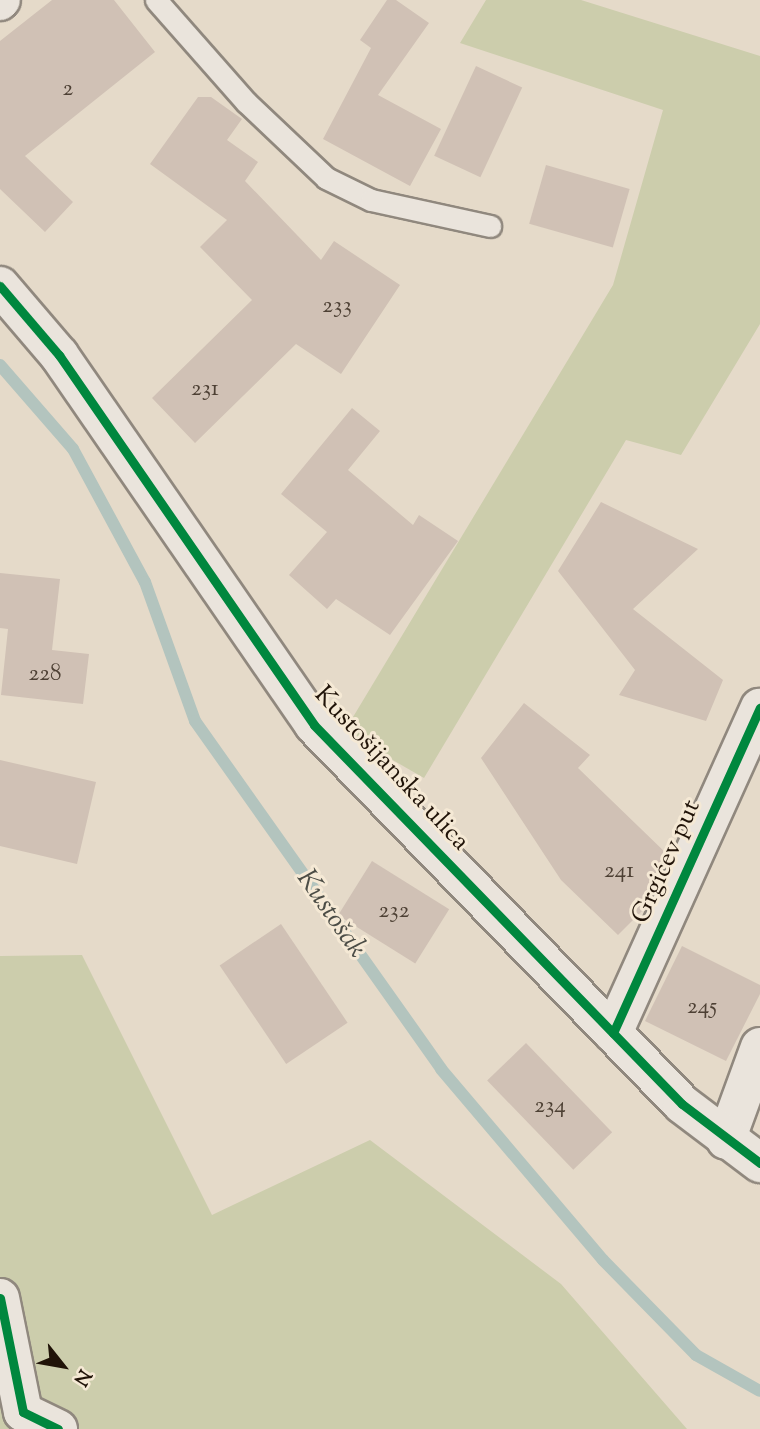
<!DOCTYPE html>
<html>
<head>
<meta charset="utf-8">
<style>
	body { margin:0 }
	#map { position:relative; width:760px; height:1429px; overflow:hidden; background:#e5dac9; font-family:"Sorts Mill Goudy",serif }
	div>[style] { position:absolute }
	.green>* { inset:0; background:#cccdac }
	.stream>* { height:12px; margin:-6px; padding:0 6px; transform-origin:6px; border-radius:6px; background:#b3c4be }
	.building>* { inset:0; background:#d0c1b5; transform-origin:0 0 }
	.roads { filter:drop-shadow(2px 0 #90887e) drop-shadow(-2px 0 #90887e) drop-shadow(0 2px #90887e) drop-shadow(0 -2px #90887e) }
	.service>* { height:21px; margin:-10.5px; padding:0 10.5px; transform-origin:10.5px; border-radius:10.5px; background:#eae4dc }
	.minor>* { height:38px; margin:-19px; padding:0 19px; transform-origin:19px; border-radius:19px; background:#eae4dc }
	.tertiary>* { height:38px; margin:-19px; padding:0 19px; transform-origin:19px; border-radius:19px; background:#eae4dc }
	.cycleway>* { height:9px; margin:-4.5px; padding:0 4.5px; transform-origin:4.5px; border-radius:4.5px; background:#00873e }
	span { translate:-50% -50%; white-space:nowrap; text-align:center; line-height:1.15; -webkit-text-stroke:6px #f5e9d5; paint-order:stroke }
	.number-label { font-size:23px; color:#4d4034 }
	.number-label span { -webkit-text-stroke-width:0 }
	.street-label { font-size:26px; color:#201308 }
	.water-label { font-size:28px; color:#4c4d46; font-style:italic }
	.north { position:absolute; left:28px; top:1331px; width:70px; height:70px; -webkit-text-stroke:5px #f5e9d5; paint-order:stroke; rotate:121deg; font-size:19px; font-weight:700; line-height:28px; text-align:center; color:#201308 }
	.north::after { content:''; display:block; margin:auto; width:24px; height:32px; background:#201308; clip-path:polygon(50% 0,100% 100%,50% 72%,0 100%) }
</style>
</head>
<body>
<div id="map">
	<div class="green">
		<i style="clip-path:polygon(486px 0,581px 0,760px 56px,760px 324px,681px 455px,626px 440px,424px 778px,344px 732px,613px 285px,663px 110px,460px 43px)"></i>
		<i style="clip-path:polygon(82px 955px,212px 1215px,370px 1140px,561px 1284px,687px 1429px,0 1429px,0 956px)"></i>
	</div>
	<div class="stream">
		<i style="left:0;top:365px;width:111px;rotate:49deg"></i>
		<i style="left:73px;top:449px;width:151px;rotate:61.6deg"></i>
		<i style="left:145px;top:582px;width:148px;rotate:70.2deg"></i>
		<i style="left:195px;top:721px;width:426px;rotate:54.7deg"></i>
		<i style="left:441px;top:1069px;width:250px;rotate:49.7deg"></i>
		<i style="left:603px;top:1260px;width:133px;rotate:45.6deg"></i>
		<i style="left:696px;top:1355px;width:73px;rotate:29.4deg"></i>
	</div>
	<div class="building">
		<i style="clip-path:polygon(52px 0,114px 0,155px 52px,25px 156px,73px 202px,45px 232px,0 189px,0 41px)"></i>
		<i style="clip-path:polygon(387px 0,396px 0,429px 23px,378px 95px,441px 129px,410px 186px,323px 139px,371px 48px,360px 40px)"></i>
		<i style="left:476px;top:66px;width:51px;height:99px;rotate:25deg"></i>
		<i style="clip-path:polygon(198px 97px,211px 97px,242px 119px,227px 140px,258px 162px,245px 181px,321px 260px,334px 241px,400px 285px,341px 374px,296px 344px,195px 443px,152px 398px,252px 300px,200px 247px,227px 220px,150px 164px)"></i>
		<i style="left:546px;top:165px;width:87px;height:61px;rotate:16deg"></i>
		<i style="clip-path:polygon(352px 408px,380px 431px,348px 470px,413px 525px,419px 515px,458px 541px,390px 635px,336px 599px,327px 609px,289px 575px,327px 532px,281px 494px)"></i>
		<i style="clip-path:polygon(601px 502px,698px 549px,633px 609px,723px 680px,706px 721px,619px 695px,635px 670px,558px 571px)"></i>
		<i style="clip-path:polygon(0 573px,60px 579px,52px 650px,89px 654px,83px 704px,1px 695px,8px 629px,0 628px)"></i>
		<i style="clip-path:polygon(524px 703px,590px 755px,578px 768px,669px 856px,647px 906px,618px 935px,561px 880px,481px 758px)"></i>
		<i style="clip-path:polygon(0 760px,96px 782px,77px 864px,0 846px)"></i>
		<i style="left:372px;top:861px;width:91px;height:64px;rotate:32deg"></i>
		<i style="left:281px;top:924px;width:119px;height:74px;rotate:56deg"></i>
		<i style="clip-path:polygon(682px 946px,760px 985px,760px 994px,726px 1061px,645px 1021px)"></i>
		<i style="left:526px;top:1043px;width:124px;height:54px;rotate:46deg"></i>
	</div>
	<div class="roads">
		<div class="service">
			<i style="left:156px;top:0;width:136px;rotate:48.6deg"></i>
			<i style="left:246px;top:102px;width:110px;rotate:43.5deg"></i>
			<i style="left:326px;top:178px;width:50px;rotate:26.1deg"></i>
			<i style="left:371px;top:200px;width:122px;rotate:12.3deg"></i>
		</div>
		<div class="minor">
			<i style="left:0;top:1px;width:1px;rotate:-45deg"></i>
			<i style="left:613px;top:1033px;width:357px;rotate:-65.7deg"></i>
			<i style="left:726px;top:1140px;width:99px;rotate:-69.9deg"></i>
			<i style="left:0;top:1298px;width:116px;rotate:78.6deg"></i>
			<i style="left:23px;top:1412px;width:39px;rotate:26deg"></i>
		</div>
		<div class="tertiary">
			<i style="left:0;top:286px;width:91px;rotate:49.5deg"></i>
			<i style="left:59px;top:355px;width:449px;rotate:55.4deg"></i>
			<i style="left:314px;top:725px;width:528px;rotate:45.84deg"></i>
			<i style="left:682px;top:1104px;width:98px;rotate:37.1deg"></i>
		</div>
	</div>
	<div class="cycleway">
		<i style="left:0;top:286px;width:91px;rotate:49.5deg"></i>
		<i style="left:59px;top:355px;width:449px;rotate:55.4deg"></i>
		<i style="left:314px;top:725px;width:528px;rotate:45.84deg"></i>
		<i style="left:682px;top:1104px;width:98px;rotate:37.1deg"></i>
		<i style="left:613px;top:1033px;width:357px;rotate:-65.7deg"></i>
		<i style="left:0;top:1298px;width:116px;rotate:78.6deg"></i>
		<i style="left:23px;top:1412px;width:39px;rotate:26deg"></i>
	</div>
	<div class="number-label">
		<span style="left:68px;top:90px">2</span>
		<span style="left:337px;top:307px">233</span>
		<span style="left:205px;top:390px">231</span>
		<span style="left:45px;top:675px">228</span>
		<span style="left:619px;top:872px">241</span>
		<span style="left:394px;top:912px">232</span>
		<span style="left:702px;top:1008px">245</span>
		<span style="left:550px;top:1107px">234</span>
	</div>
	<div class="street-label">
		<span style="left:391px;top:769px;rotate:47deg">Kustošijanska ulica</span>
		<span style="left:667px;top:862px;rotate:-66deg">Grgićev put</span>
	</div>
	<div class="water-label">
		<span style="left:331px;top:914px;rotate:55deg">Kustošak</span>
	</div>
	<div class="north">N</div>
</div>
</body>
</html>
